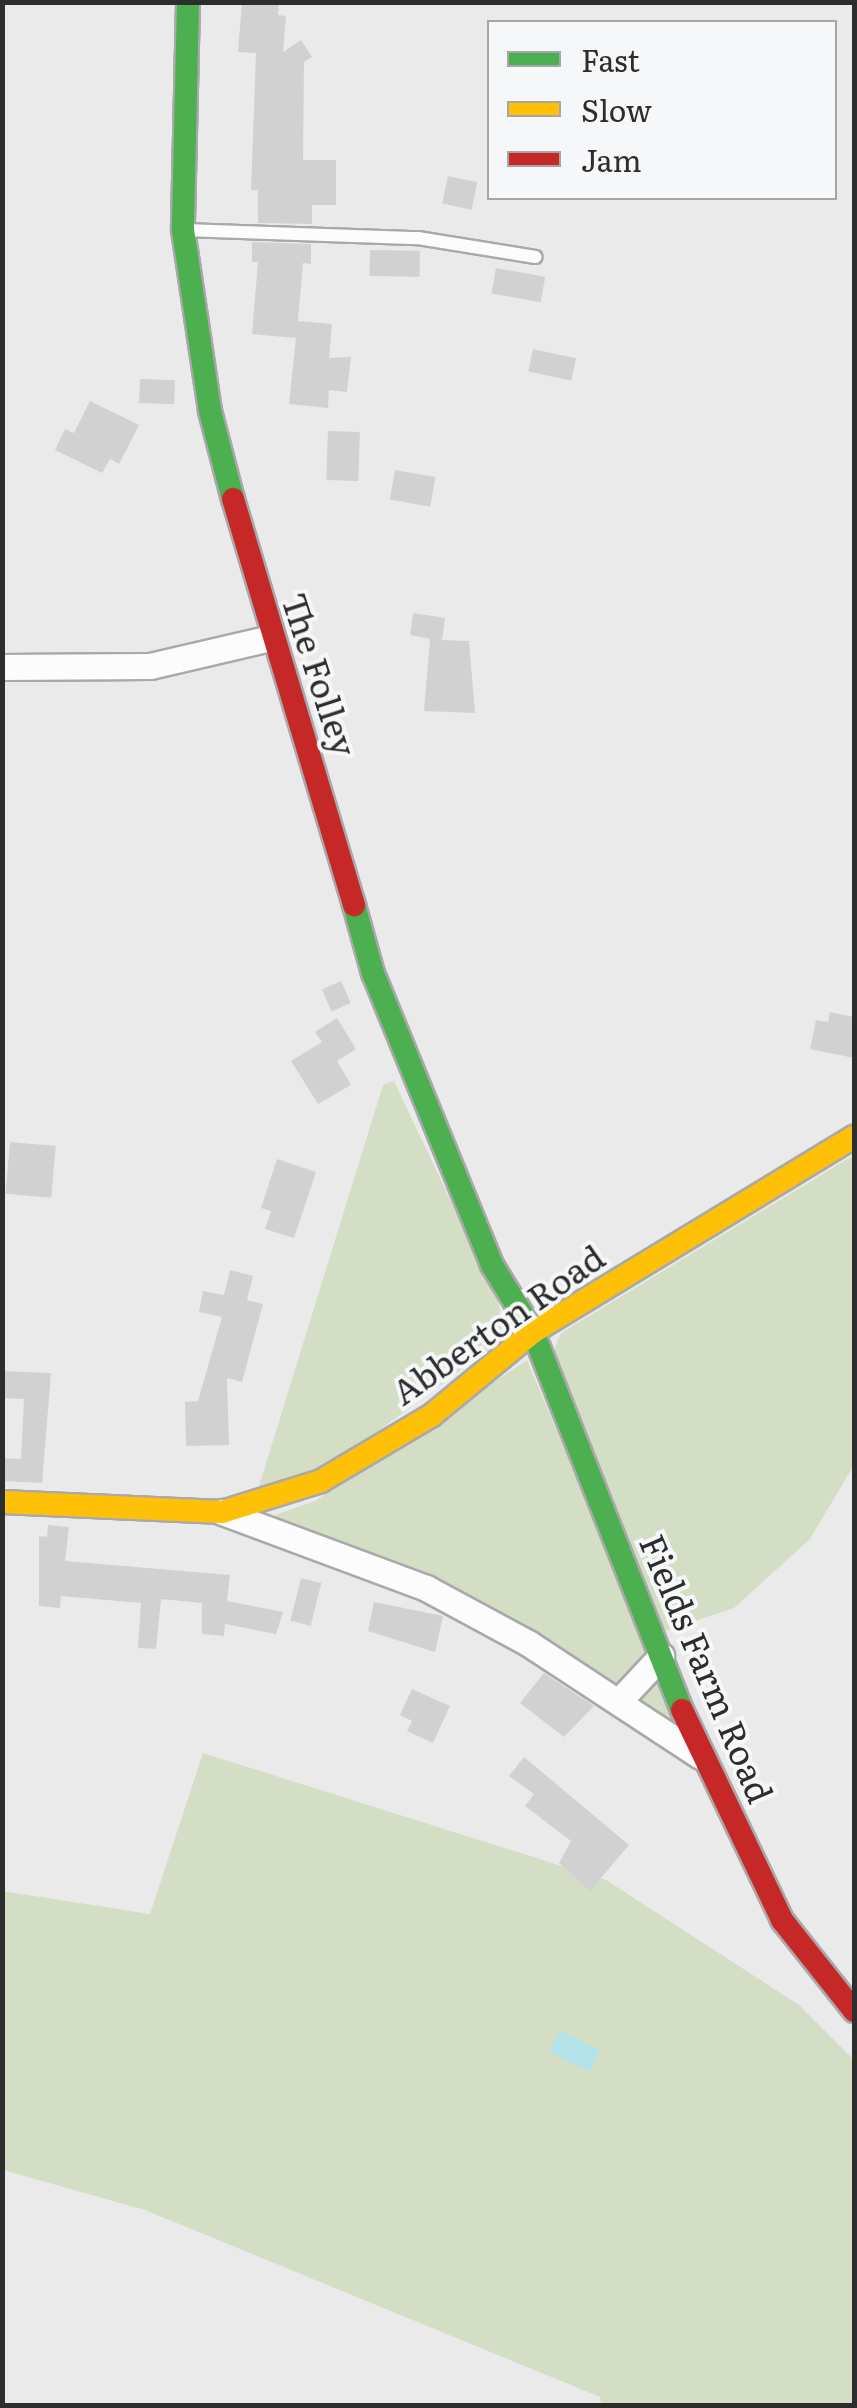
<!DOCTYPE html>
<html>
<head>
<meta charset="utf-8">
<style>
	body { margin:0 }
	#map { position:relative; width:857px; height:2408px; overflow:hidden; background:#eaeaeb; font-family:Literata,serif }
	div>[style] { position:absolute }
	.green>* { inset:0; background:#d3dec4 }
	.water>* { inset:0; background:#b3e3e8; transform-origin:0 0 }
	.building>* { inset:0; background:#d2d1d2; transform-origin:0 0 }
	.roads { filter:drop-shadow(2px 0 #a9a9aa) drop-shadow(-2px 0 #a9a9aa) drop-shadow(0 2px #a9a9aa) drop-shadow(0 -2px #a9a9aa) }
	.lane>* { height:12px; margin:-6px; padding:0 6px; transform-origin:6px; border-radius:6px; background:#fcfcfc }
	.street>* { height:25px; margin:-12.5px; padding:0 12.5px; transform-origin:12.5px; border-radius:12.5px; background:#fcfcfc }
	.fast>* { height:22px; margin:-11px; padding:0 11px; transform-origin:11px; border-radius:11px; background:#4caf50 }
	.slow>* { height:22px; margin:-11px; padding:0 11px; transform-origin:11px; border-radius:11px; background:#ffc107 }
	.jam>* { height:22px; margin:-11px; padding:0 11px; transform-origin:11px; border-radius:11px; background:#c62828 }
	span { translate:-50% -50%; white-space:nowrap; text-align:center; line-height:1.15; -webkit-text-stroke:8px #f6f7f9; paint-order:stroke }
	.street-label { font-size:35px; color:#2d2d2e }
	.frame { position:absolute; inset:0; border:5px solid #2d2d2e; pointer-events:none }
	.legend { position:absolute; left:487px; top:20px; width:350px; height:180px; box-sizing:border-box; background:#f6f7f9; border:2px solid #a6a6a8; margin:0; padding:12px 18px; list-style:none; font-size:30px; color:#2d2d2e }
	.legend li { display:flex; align-items:center; gap:20px; height:50px }
	.legend b { width:50px; border:2px solid #a6a6a8 }
</style>
</head>
<body>
<div id="map">
	<div class="green">
		<i style="clip-path:polygon(394px 1081px,498px 1301px,503px 1326px,492px 1347px,328px 1468px,256px 1496px,383px 1085px)"></i>
		<i style="clip-path:polygon(854px 1155px,854px 1465px,810px 1539px,734px 1608px,659px 1633px,553px 1353px,561px 1333px)"></i>
		<i style="clip-path:polygon(527px 1360px,684px 1732px,535px 1636px,406px 1566px,282px 1523px,275px 1515px,315px 1501px)"></i>
		<i style="clip-path:polygon(203px 1753px,606px 1880px,799px 2005px,854px 2060px,854px 2405px,601px 2405px,600px 2397px,145px 2210px,3px 2170px,2px 1891px,150px 1914px)"></i>
	</div>
	<div class="water">
		<i style="left:560px;top:2030px;width:45px;height:24px;rotate:27deg"></i>
	</div>
	<div class="building">
		<i style="clip-path:polygon(242px 2px,279px 2px,278px 15px,286px 16px,283px 52px,301px 40px,312px 57px,304px 62px,303px 160px,336px 160px,336px 205px,312px 205px,312px 224px,258px 223px,258px 190px,251px 190px,256px 53px,238px 52px)"></i>
		<i style="left:448px;top:176px;width:30px;height:28px;rotate:12deg"></i>
		<i style="clip-path:polygon(252px 242px,311px 244px,311px 264px,303px 263px,298px 321px,332px 324px,329px 358px,351px 357px,347px 392px,329px 390px,328px 408px,289px 404px,296px 338px,252px 334px,258px 262px,252px 262px)"></i>
		<i style="left:370px;top:250px;width:50px;height:26px;rotate:1deg"></i>
		<i style="left:496px;top:268px;width:50px;height:26px;rotate:10deg"></i>
		<i style="left:533px;top:349px;width:44px;height:23px;rotate:12deg"></i>
		<i style="left:140px;top:379px;width:35px;height:24px;rotate:2deg"></i>
		<i style="clip-path:polygon(90px 401px,139px 425px,119px 464px,110px 459px,102px 473px,55px 450px,65px 429px,74px 433px)"></i>
		<i style="left:328px;top:431px;width:32px;height:49px;rotate:2deg"></i>
		<i style="left:395px;top:470px;width:41px;height:30px;rotate:10deg"></i>
		<i style="clip-path:polygon(413px 613px,445px 618px,442px 640px,469px 641px,475px 713px,424px 711px,430px 639px,410px 635px)"></i>
		<i style="left:341px;top:981px;width:24px;height:21px;rotate:66deg"></i>
		<i style="clip-path:polygon(830px 1012px,854px 1017px,854px 1058px,810px 1049px,816px 1020px,828px 1022px)"></i>
		<i style="clip-path:polygon(337px 1018px,356px 1049px,337px 1061px,351px 1085px,318px 1104px,291px 1061px,322px 1042px,315px 1032px)"></i>
		<i style="left:10px;top:1142px;width:46px;height:52px;rotate:5deg"></i>
		<i style="clip-path:polygon(277px 1159px,316px 1172px,294px 1238px,265px 1229px,271px 1211px,261px 1208px)"></i>
		<i style="clip-path:polygon(230px 1270px,253px 1276px,247px 1300px,263px 1304px,242px 1382px,227px 1378px,229px 1445px,186px 1446px,185px 1402px,198px 1401px,222px 1317px,199px 1312px,203px 1291px,224px 1295px)"></i>
		<i style="clip-path:polygon(2px 1371px,51px 1373px,42px 1483px,2px 1481px,2px 1458px,21px 1459px,24px 1399px,2px 1398px)"></i>
		<i style="clip-path:polygon(48px 1525px,69px 1527px,65px 1561px,230px 1575px,227px 1601px,283px 1612px,276px 1634px,225px 1624px,224px 1636px,202px 1634px,202px 1603px,161px 1599px,156px 1649px,138px 1648px,141px 1603px,61px 1596px,60px 1608px,39px 1606px,39px 1536px,47px 1537px)"></i>
		<i style="left:301px;top:1578px;width:21px;height:44px;rotate:14deg"></i>
		<i style="clip-path:polygon(374px 1602px,443px 1616px,435px 1652px,368px 1631px)"></i>
		<i style="clip-path:polygon(544px 1673px,594px 1706px,564px 1737px,520px 1703px)"></i>
		<i style="clip-path:polygon(412px 1689px,450px 1706px,433px 1743px,407px 1731px,412px 1721px,400px 1715px)"></i>
		<i style="clip-path:polygon(524px 1757px,629px 1845px,590px 1891px,559px 1863px,571px 1841px,525px 1806px,534px 1794px,509px 1776px)"></i>
	</div>
	<div class="roads">
		<div class="lane">
			<i style="left:184px;top:230px;width:234px;rotate:2deg"></i>
			<i style="left:418px;top:238px;width:119px;rotate:9.2deg"></i>
		</div>
		<div class="street">
			<i style="left:2px;top:667px;width:148px;rotate:-0.4deg"></i>
			<i style="left:150px;top:666px;width:123px;rotate:-13.1deg"></i>
			<i style="left:222px;top:1512px;width:218px;rotate:20.4deg"></i>
			<i style="left:426px;top:1588px;width:116px;rotate:28.3deg"></i>
			<i style="left:528px;top:1643px;width:206px;rotate:33.3deg"></i>
			<i style="left:619px;top:1701px;width:62px;rotate:-47deg"></i>
		</div>
		<div class="fast">
			<i style="left:188px;top:2px;width:228px;rotate:91.3deg"></i>
			<i style="left:183px;top:230px;width:183px;rotate:81.5deg"></i>
			<i style="left:210px;top:411px;width:91px;rotate:75.4deg"></i>
			<i style="left:354px;top:905px;width:71px;rotate:74.4deg"></i>
			<i style="left:373px;top:973px;width:315px;rotate:67.8deg"></i>
			<i style="left:492px;top:1265px;width:79px;rotate:58.5deg"></i>
			<i style="left:533px;top:1332px;width:406px;rotate:68.5deg"></i>
		</div>
		<div class="slow">
			<i style="left:2px;top:1502px;width:220px;rotate:2.6deg"></i>
			<i style="left:222px;top:1512px;width:104px;rotate:-17.4deg"></i>
			<i style="left:321px;top:1481px;width:129px;rotate:-30.7deg"></i>
			<i style="left:432px;top:1415px;width:131px;rotate:-39.4deg"></i>
			<i style="left:533px;top:1332px;width:376px;rotate:-31.3deg"></i>
		</div>
		<div class="jam">
			<i style="left:233px;top:499px;width:424px;rotate:73.4deg"></i>
			<i style="left:682px;top:1710px;width:233px;rotate:64.5deg"></i>
			<i style="left:782px;top:1920px;width:116px;rotate:51.6deg"></i>
		</div>
	</div>
	<div class="street-label">
		<span style="left:321px;top:674px;rotate:72deg">The Folley</span>
		<span style="left:497px;top:1323px;rotate:-35deg">Abberton Road</span>
		<span style="left:708px;top:1668px;rotate:67deg">Fields Farm Road</span>
	</div>
	<div class="frame"></div>
	<ul class="legend">
	<li><b style="height:12px;background:#4caf50"></b>Fast</li>
	<li><b style="height:12px;background:#ffc107"></b>Slow</li>
	<li><b style="height:12px;background:#c62828"></b>Jam</li>
	</ul>
</div>
</body>
</html>
